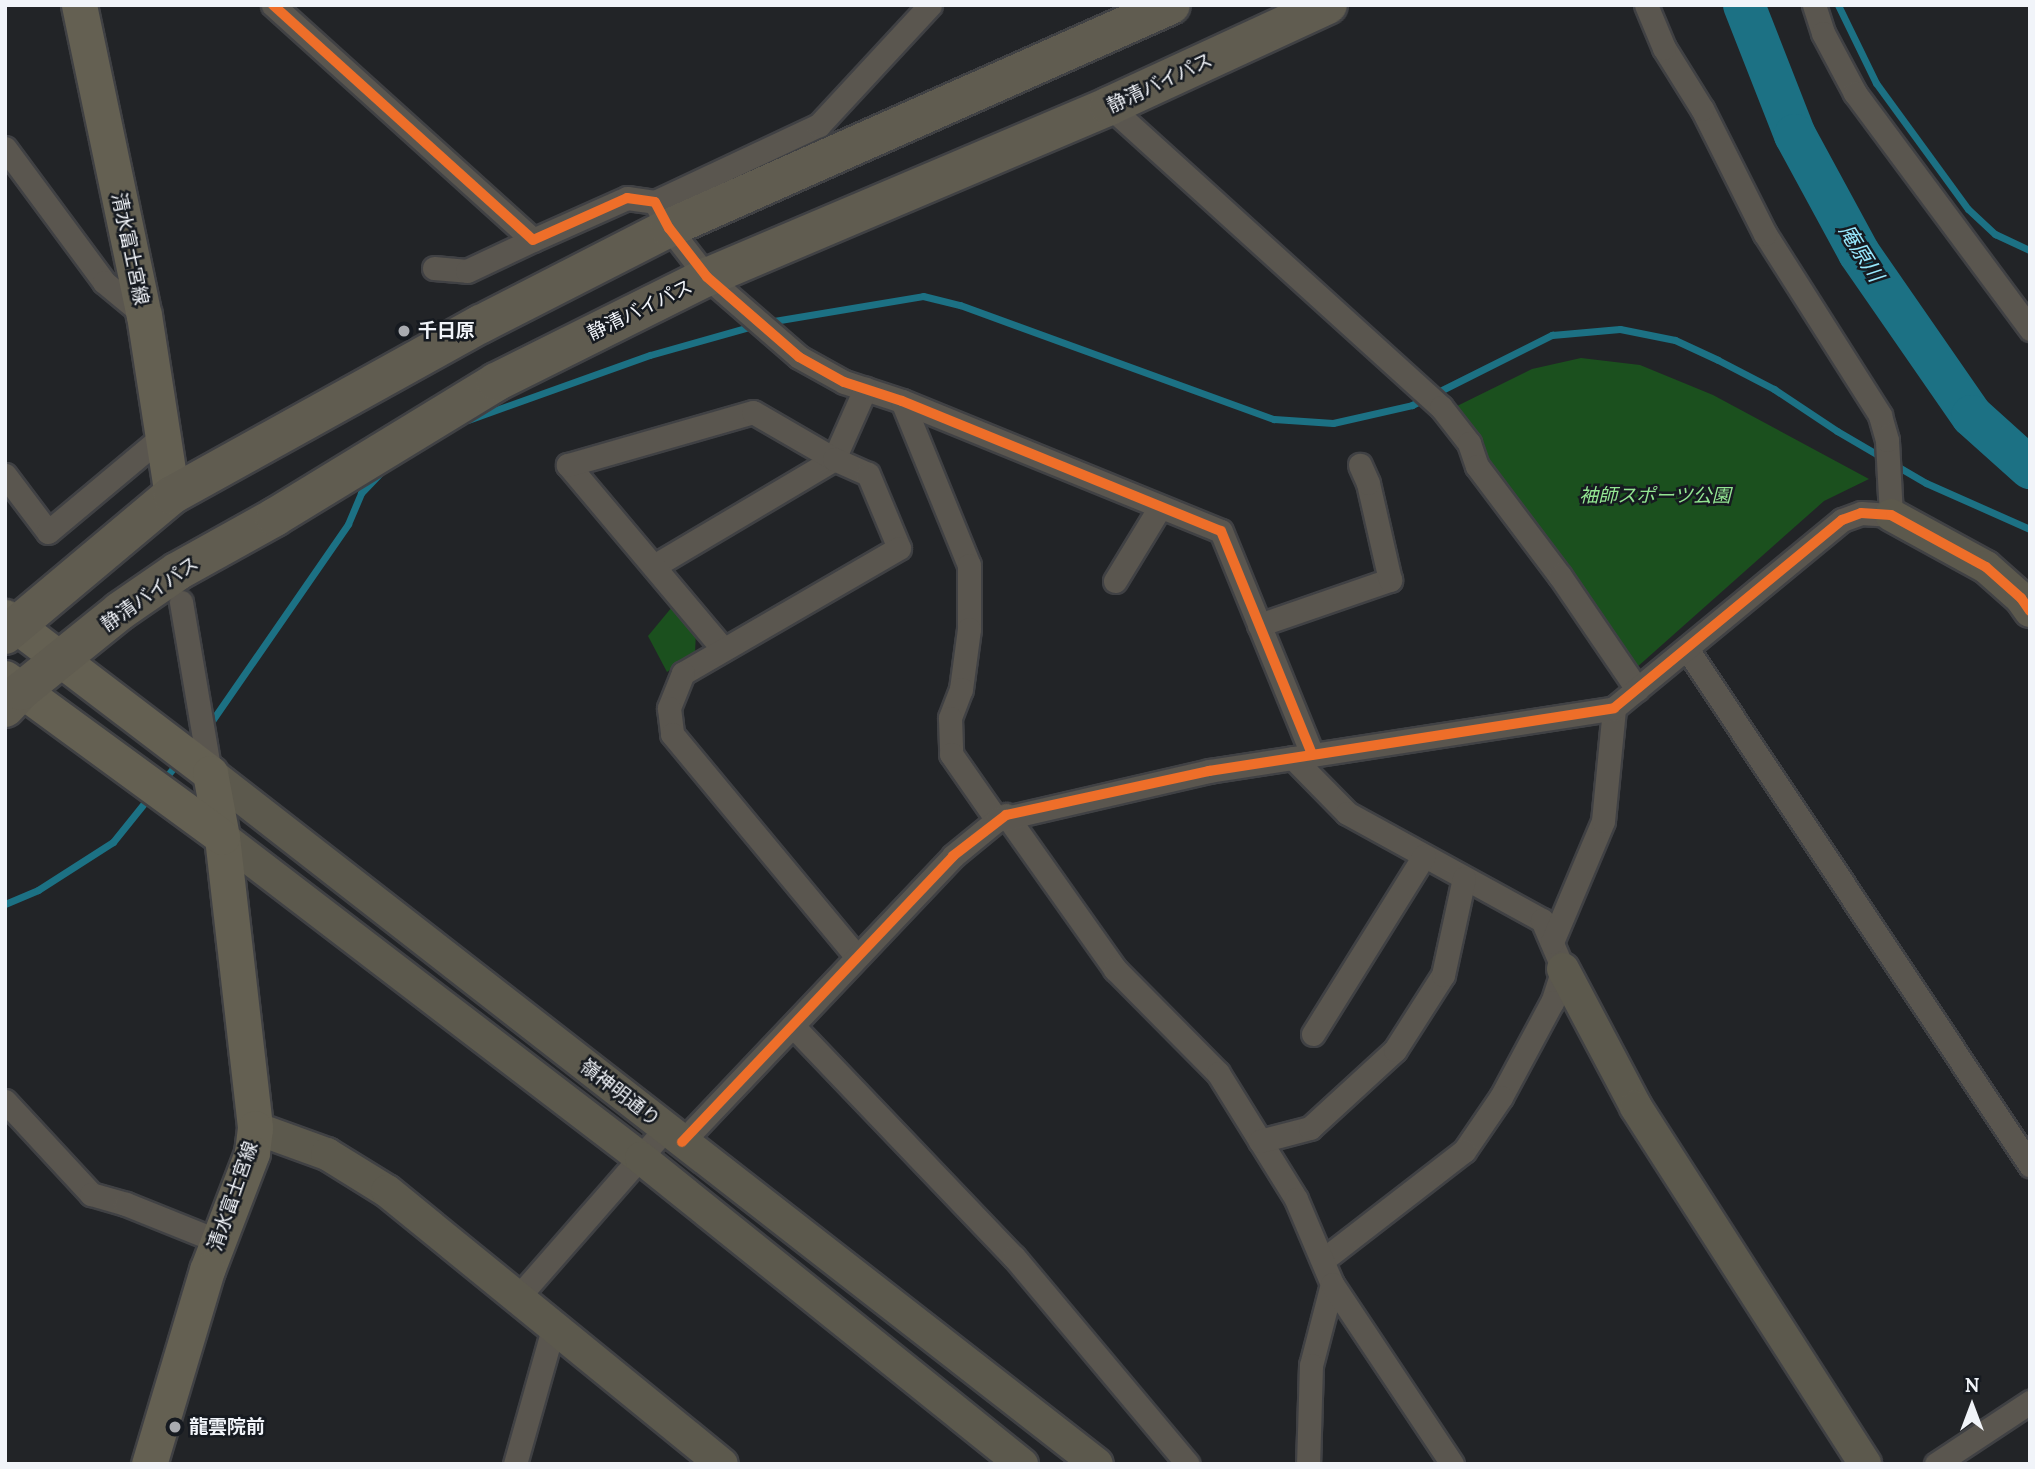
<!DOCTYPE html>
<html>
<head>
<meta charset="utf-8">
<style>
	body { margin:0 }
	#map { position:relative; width:2035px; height:1469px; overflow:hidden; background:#222427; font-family:Lora,"Noto Sans JP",serif }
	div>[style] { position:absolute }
	.green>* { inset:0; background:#1b501e }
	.stream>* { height:7px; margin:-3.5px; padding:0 3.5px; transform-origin:3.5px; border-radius:3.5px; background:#1c7184 }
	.river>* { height:42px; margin:-21px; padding:0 21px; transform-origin:21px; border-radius:21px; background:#1c7184 }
	.roads { filter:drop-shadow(2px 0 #404144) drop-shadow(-2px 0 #404144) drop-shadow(0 2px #404144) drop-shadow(0 -2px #404144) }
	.street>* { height:23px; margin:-11.5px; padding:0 11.5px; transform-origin:11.5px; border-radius:11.5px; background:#5a564f }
	.secondary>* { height:32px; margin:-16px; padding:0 16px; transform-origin:16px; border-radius:16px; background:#5c594d }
	.primary>* { height:35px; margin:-17.5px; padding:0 17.5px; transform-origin:17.5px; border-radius:17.5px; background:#646052 }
	.highway>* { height:38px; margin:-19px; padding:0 19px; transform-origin:19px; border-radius:19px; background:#605c50 }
	.cycleway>* { height:10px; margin:-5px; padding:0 5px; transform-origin:5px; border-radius:5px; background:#ee6e29 }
	.dots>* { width:19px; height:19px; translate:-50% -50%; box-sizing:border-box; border:4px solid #161a20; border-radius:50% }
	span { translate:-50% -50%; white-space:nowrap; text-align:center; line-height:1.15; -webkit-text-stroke:5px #161a20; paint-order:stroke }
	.street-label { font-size:19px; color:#f1f4f9 }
	.poi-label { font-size:19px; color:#f1f4f9; font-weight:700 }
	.left { translate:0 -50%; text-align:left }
	.park-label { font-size:19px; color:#93e592; font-style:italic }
	.water-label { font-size:21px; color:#98e9fe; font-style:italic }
	.frame { position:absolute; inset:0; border:7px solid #f1f4f9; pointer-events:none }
	.north { position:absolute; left:1937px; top:1371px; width:70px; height:70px; -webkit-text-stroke:5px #161a20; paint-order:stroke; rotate:0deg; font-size:19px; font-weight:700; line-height:28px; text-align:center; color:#f1f4f9 }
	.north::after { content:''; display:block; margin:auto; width:24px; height:32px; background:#f1f4f9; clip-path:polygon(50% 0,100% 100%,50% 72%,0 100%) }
</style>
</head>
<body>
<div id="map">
	<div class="green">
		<i style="clip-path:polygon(1581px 358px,1640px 365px,1713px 395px,1869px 479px,1824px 501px,1636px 668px,1488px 461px,1455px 407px,1532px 369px)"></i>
		<i style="clip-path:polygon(672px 607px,696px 632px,695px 653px,667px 672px,648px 636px)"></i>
	</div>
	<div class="stream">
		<i style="left:1838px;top:5px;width:87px;rotate:64deg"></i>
		<i style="left:1876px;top:83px;width:156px;rotate:53.9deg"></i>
		<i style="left:1968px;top:209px;width:37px;rotate:43deg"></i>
		<i style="left:1995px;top:234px;width:38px;rotate:25deg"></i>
		<i style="left:768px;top:322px;width:157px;rotate:-9.5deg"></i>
		<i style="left:923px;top:296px;width:38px;rotate:14deg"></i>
		<i style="left:960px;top:305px;width:334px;rotate:20deg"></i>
		<i style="left:1274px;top:419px;width:59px;rotate:3.9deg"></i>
		<i style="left:1333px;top:423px;width:81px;rotate:-12.8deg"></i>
		<i style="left:1412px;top:405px;width:157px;rotate:-26.6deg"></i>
		<i style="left:1552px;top:335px;width:68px;rotate:-5deg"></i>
		<i style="left:1620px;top:329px;width:56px;rotate:11.3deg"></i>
		<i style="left:1675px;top:340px;width:47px;rotate:24.9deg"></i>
		<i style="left:1718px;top:360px;width:63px;rotate:27.4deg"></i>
		<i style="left:1774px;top:389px;width:76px;rotate:33.7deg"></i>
		<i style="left:1837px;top:431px;width:103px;rotate:30.3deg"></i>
		<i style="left:1926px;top:483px;width:114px;rotate:23.9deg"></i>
		<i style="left:468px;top:420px;width:193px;rotate:-19.7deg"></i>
		<i style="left:650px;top:355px;width:110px;rotate:-15.8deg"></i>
		<i style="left:207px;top:728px;width:248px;rotate:-55.3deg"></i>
		<i style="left:348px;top:524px;width:34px;rotate:-67deg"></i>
		<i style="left:361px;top:493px;width:29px;rotate:-46deg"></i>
		<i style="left:162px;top:782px;width:27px;rotate:-51deg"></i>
		<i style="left:5px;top:904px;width:36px;rotate:-23deg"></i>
		<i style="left:38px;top:890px;width:89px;rotate:-32.6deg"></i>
		<i style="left:113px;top:842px;width:59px;rotate:-51.2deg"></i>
	</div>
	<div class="river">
		<i style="left:1744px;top:5px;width:140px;rotate:68.6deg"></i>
		<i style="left:1795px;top:135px;width:134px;rotate:61.5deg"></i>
		<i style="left:1859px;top:253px;width:198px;rotate:55.3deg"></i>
		<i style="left:1972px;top:416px;width:78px;rotate:41.9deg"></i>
	</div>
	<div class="roads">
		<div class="street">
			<i style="left:273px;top:5px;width:350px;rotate:42.1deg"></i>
			<i style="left:533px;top:240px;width:103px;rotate:-24.1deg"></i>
			<i style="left:627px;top:198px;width:28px;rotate:8deg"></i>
			<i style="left:655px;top:202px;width:30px;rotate:62deg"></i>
			<i style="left:669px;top:228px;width:62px;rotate:52.2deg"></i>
			<i style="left:707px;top:277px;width:122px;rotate:41deg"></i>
			<i style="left:799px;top:357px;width:51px;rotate:29.1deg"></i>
			<i style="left:844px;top:382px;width:61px;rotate:18.1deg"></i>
			<i style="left:902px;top:401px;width:344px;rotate:22.2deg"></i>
			<i style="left:1221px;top:531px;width:241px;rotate:67.8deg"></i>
			<i style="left:1814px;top:5px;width:29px;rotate:72deg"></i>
			<i style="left:1823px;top:33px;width:68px;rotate:61.9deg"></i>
			<i style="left:1855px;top:93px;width:294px;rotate:53.4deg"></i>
			<i style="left:1109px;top:106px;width:448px;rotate:42.2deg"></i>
			<i style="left:1441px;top:407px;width:46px;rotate:52.1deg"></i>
			<i style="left:1469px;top:443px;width:24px;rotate:71deg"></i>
			<i style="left:1477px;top:466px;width:138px;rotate:53deg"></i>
			<i style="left:1560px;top:576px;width:137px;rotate:55.7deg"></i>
			<i style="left:5px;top:148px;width:167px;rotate:53.5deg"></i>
			<i style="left:104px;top:282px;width:52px;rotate:39.5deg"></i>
			<i style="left:655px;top:202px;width:181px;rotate:-25.2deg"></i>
			<i style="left:819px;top:125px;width:163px;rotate:-47.2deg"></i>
			<i style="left:434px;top:268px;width:33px;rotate:5deg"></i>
			<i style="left:467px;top:271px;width:73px;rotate:-25.2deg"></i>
			<i style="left:902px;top:401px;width:177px;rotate:67.8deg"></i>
			<i style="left:969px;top:565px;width:64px;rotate:90deg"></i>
			<i style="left:969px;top:629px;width:61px;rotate:97.6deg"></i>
			<i style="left:961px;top:689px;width:31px;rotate:111deg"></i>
			<i style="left:950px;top:718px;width:36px;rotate:88deg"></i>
			<i style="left:951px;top:754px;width:80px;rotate:55.1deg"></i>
			<i style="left:5px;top:475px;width:71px;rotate:53deg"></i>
			<i style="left:48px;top:532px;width:150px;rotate:-39.9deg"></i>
			<i style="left:654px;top:566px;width:209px;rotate:-30.7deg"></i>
			<i style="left:834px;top:459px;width:77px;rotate:-66.1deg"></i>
			<i style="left:1115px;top:581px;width:87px;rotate:-58.7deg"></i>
			<i style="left:181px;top:602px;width:173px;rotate:80.4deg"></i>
			<i style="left:1259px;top:625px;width:139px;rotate:-19deg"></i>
			<i style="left:1390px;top:580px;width:99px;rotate:-102.8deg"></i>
			<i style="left:1368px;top:483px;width:20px;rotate:-114deg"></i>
			<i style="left:723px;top:649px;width:241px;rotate:-130.1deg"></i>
			<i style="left:568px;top:465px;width:192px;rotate:-16deg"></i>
			<i style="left:753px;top:412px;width:94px;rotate:30.1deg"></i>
			<i style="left:834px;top:459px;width:37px;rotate:24deg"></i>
			<i style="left:868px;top:474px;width:80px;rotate:67.3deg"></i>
			<i style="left:899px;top:548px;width:250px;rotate:149.9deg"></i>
			<i style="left:683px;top:673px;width:38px;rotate:112deg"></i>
			<i style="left:669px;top:708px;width:26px;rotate:83deg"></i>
			<i style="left:672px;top:734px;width:288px;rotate:50.3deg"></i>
			<i style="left:1687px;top:649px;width:620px;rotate:56.39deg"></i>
			<i style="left:1293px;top:758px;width:77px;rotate:45.5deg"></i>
			<i style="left:1347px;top:813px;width:222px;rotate:28.8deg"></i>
			<i style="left:1542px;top:920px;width:53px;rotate:66.8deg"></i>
			<i style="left:1563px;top:969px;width:35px;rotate:108deg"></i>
			<i style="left:1552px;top:1002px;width:108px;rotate:118.2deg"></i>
			<i style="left:1501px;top:1097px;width:65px;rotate:124.4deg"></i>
			<i style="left:1464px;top:1151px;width:178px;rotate:142.3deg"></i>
			<i style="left:1006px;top:815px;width:189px;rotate:54.7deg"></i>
			<i style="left:1115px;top:969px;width:146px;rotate:45.3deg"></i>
			<i style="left:1218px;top:1073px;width:148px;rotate:58.2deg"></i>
			<i style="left:1296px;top:1199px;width:92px;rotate:67deg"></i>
			<i style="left:1332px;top:1284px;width:84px;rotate:104.5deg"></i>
			<i style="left:1311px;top:1365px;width:99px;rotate:91.7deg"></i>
			<i style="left:1552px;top:942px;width:131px;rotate:-67.1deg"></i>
			<i style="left:1603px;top:821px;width:114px;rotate:-84.4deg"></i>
			<i style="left:793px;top:1026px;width:320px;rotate:46.3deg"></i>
			<i style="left:1014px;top:1257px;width:270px;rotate:50deg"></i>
			<i style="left:1313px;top:1034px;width:210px;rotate:-58.1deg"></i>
			<i style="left:5px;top:1101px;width:127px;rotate:47.2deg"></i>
			<i style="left:91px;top:1194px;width:36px;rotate:16deg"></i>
			<i style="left:126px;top:1204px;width:99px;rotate:21.9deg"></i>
			<i style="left:1260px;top:1141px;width:52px;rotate:-14.6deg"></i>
			<i style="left:1310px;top:1128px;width:115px;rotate:-42.5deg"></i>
			<i style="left:1395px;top:1050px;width:89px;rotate:-57.4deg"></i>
			<i style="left:1443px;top:975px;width:99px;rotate:-77.8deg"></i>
			<i style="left:682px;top:1142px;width:394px;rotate:-46.5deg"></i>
			<i style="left:953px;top:856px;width:57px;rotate:-39.3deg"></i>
			<i style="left:997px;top:820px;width:218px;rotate:-13deg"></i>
			<i style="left:1209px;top:771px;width:410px;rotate:-8.8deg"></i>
			<i style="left:1614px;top:708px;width:296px;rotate:-39.5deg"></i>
			<i style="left:1842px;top:520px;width:20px;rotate:-20deg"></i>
			<i style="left:1861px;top:513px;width:30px;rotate:4deg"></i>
			<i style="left:1891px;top:515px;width:75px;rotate:-93.1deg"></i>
			<i style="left:1887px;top:440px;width:26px;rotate:-106deg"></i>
			<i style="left:1880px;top:415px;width:214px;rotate:-122.4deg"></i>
			<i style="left:1765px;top:234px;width:140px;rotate:-116.7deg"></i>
			<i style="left:1702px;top:109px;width:72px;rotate:-121.9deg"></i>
			<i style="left:1664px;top:48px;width:47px;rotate:-112.7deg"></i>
			<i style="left:1332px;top:1284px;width:216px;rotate:56.3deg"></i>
			<i style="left:519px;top:1296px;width:222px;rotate:-48.8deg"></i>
			<i style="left:515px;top:1464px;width:144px;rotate:-74.3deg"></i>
			<i style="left:1936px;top:1464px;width:113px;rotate:-33.4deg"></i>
		</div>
		<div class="secondary">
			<i style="left:1891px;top:515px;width:108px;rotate:28.7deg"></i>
			<i style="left:1986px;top:567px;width:47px;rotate:41.5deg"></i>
			<i style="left:2021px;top:598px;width:16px;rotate:55deg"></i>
			<i style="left:210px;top:773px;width:1124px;rotate:37.92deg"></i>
			<i style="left:222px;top:837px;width:528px;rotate:37.46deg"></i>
			<i style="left:641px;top:1158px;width:489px;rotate:38.8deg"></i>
			<i style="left:1563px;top:969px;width:156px;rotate:62.1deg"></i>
			<i style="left:1636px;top:1107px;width:424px;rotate:57.3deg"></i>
			<i style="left:255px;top:1128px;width:77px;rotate:19.9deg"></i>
			<i style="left:327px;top:1154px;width:70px;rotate:31.7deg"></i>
			<i style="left:387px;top:1191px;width:432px;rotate:39.2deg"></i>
		</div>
		<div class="primary">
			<i style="left:79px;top:5px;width:317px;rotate:78.2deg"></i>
			<i style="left:144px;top:315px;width:182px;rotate:81.2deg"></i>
			<i style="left:5px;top:617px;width:258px;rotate:37.3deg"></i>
			<i style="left:210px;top:773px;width:65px;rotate:79.4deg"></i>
			<i style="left:222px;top:837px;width:293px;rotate:83.5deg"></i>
			<i style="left:255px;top:1128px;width:25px;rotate:97deg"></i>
			<i style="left:252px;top:1153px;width:125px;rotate:111deg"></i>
			<i style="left:207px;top:1270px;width:202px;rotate:106.6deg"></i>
			<i style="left:5px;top:678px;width:269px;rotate:36.2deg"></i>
		</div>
		<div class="highway">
			<i style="left:5px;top:635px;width:218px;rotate:-40deg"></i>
			<i style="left:172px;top:495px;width:353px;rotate:-29deg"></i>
			<i style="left:481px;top:324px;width:211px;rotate:-27.1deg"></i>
			<i style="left:669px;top:228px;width:549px;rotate:-23.95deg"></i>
			<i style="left:5px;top:708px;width:23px;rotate:-47deg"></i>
			<i style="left:21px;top:691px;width:127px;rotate:-38.9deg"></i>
			<i style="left:120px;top:611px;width:70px;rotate:-34.6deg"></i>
			<i style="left:178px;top:571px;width:111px;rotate:-29.1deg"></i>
			<i style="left:275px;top:517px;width:259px;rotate:-31.4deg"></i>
			<i style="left:496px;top:382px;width:236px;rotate:-26.5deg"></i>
			<i style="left:707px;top:277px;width:437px;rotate:-23deg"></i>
			<i style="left:1109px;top:106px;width:241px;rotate:-24.8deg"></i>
		</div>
	</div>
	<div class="cycleway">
		<i style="left:273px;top:5px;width:350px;rotate:42.1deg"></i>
		<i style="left:533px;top:240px;width:103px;rotate:-24.1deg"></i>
		<i style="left:627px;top:198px;width:28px;rotate:8deg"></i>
		<i style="left:655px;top:202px;width:30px;rotate:62deg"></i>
		<i style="left:669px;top:228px;width:62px;rotate:52.2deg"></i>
		<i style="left:707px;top:277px;width:122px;rotate:41deg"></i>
		<i style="left:799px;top:357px;width:51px;rotate:29.1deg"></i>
		<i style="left:844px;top:382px;width:61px;rotate:18.1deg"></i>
		<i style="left:902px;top:401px;width:344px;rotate:22.2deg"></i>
		<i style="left:1221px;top:531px;width:241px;rotate:67.8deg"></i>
		<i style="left:682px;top:1142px;width:394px;rotate:-46.5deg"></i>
		<i style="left:953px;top:856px;width:67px;rotate:-37.7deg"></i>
		<i style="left:1006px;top:815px;width:208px;rotate:-12.2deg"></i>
		<i style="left:1209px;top:771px;width:410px;rotate:-8.8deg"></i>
		<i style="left:1614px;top:708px;width:296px;rotate:-39.5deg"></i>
		<i style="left:1842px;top:520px;width:20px;rotate:-20deg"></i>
		<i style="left:1861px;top:513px;width:30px;rotate:4deg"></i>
		<i style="left:1891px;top:515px;width:108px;rotate:28.7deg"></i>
		<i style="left:1986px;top:567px;width:47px;rotate:41.5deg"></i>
		<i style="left:2021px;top:598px;width:16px;rotate:55deg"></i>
	</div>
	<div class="dots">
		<i style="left:404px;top:331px;background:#a9abb0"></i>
		<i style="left:175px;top:1427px;background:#a9abb0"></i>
	</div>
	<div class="street-label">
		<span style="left:1160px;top:83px;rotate:-25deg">静清バイパス</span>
		<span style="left:130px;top:249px;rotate:78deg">清水富士宮線</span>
		<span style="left:640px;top:310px;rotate:-26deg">静清バイパス</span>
		<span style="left:150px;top:594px;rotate:-35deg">静清バイパス</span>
		<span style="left:620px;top:1093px;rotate:38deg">嶺神明通り</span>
		<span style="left:233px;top:1196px;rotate:-71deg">清水富士宮線</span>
	</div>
	<div class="poi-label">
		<span class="left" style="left:418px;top:331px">千日原</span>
		<span class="left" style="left:189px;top:1427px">龍雲院前</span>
	</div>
	<div class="park-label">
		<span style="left:1655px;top:496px">袖師スポーツ公園</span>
	</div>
	<div class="water-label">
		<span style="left:1861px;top:253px;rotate:58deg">庵原川</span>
	</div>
	<div class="frame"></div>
	<div class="north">N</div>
</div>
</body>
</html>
